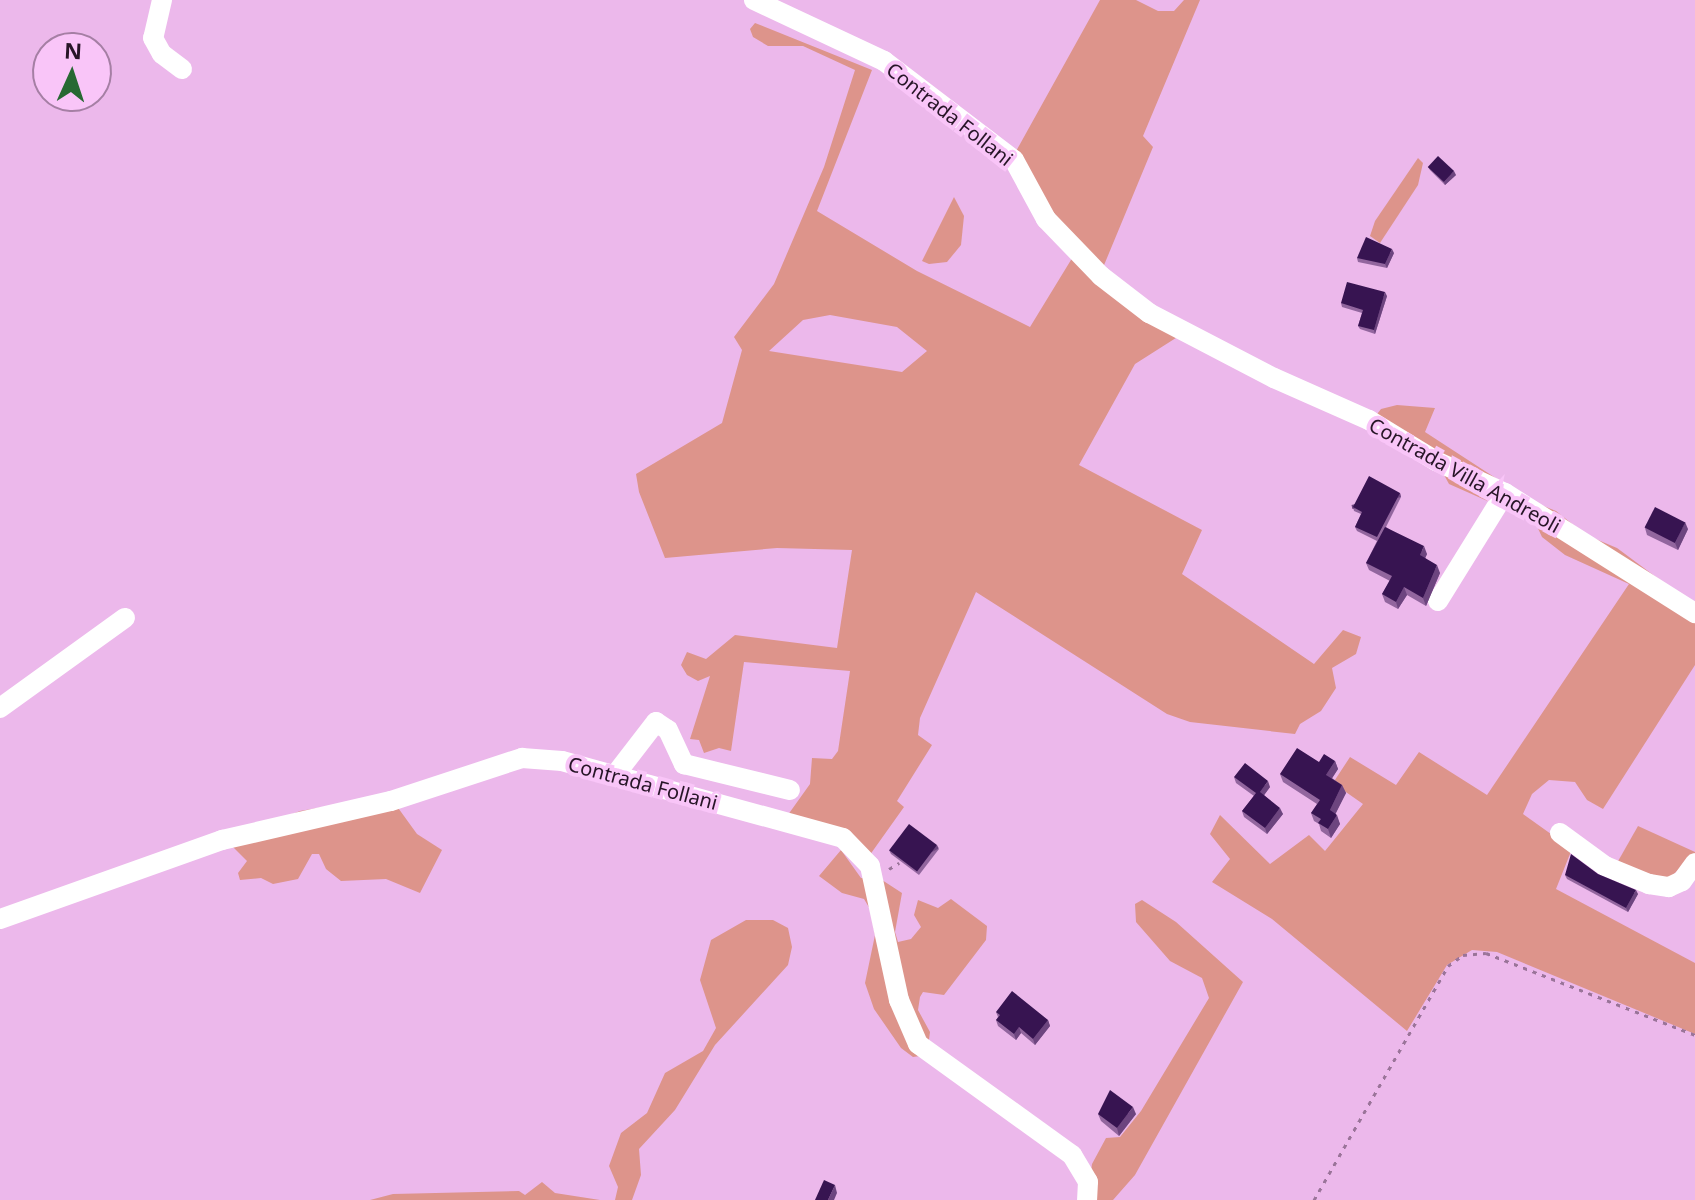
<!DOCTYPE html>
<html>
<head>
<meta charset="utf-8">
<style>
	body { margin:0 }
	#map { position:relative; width:1695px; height:1200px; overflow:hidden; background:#ecb8eb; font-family:"Noto Sans",sans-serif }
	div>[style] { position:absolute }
	.green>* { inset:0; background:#dd948b }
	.path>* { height:3px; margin-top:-1.5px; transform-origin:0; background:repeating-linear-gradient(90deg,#9a7499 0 4px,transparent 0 10px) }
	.minor>* { height:20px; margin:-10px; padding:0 10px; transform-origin:10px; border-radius:10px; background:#fff }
	.wall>* { inset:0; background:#92669e }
	.shaded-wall>* { inset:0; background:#6d457f; transform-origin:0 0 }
	.building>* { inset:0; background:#371451; transform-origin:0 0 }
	span { translate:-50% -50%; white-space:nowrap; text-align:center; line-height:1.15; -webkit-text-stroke:8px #f9c5f8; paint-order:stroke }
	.street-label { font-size:20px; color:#271527 }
	.north { position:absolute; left:32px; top:32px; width:80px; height:80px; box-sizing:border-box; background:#f9c5f8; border:2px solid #a57fa4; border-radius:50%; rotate:3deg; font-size:22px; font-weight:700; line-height:32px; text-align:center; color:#271527 }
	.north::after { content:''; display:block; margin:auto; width:28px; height:36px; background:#276933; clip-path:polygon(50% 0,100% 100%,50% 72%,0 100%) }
</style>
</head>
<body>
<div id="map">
	<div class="green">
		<i style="clip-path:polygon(1100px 0,1136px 0,1158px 11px,1174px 11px,1184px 0,1200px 0,1143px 136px,1153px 147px,1102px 270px,1048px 210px,1015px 153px)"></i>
		<i style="clip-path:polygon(evenodd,755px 23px,872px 70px,817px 211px,917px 271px,1030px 327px,1074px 255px,1179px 336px,1135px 364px,1079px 465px,1202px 530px,1182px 574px,1314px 664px,1343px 630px,1361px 637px,1356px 654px,1332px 668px,1336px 688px,1321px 711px,1300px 724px,1295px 734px,1190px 722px,1167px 714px,976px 592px,920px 718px,918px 735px,932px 745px,897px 801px,904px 807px,867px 859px,785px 819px,810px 784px,812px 758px,832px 759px,838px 751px,850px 671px,744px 662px,731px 751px,719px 748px,704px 753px,699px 740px,690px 739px,710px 676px,698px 681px,687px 675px,681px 665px,687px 652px,706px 659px,735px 635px,837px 648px,852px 550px,777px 548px,665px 558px,639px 492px,636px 474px,722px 423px,742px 350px,734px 337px,774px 284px,824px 167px,855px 70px,803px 46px,768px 46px,753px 37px,750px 29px,755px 23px,830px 315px,897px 327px,927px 351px,902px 372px,769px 351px,803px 320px,830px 315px)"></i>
		<i style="clip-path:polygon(1418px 158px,1423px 163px,1418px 185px,1380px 243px,1370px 236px,1375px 221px)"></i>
		<i style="clip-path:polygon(954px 197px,964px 216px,961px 245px,947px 262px,929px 264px,922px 261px)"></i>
		<i style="clip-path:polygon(1397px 405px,1435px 408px,1425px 432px,1531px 501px,1556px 511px,1586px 535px,1617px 548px,1695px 606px,1695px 665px,1603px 809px,1587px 800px,1575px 782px,1549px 780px,1532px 794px,1523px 814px,1572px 849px,1556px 889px,1695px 963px,1695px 1034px,1497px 952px,1472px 950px,1447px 965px,1407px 1031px,1272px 919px,1212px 882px,1230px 859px,1210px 834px,1220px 815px,1270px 864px,1309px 835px,1325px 851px,1363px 804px,1333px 783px,1350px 757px,1396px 785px,1419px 752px,1487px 795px,1629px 584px,1565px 555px,1542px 537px,1535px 522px,1449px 484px,1438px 464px,1374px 418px,1381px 409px)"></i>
		<i style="clip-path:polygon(352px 802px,396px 805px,417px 834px,442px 850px,420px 893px,386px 879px,341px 881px,326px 869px,319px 854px,312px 854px,298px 879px,273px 884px,261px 878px,240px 880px,238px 873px,247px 861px,226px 840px,300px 811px)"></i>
		<i style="clip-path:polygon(1638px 826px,1695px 852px,1695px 853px,1668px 880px,1617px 863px)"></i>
		<i style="clip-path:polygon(841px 850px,861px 878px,882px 880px,902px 893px,895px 932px,898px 942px,911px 939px,921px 927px,914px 915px,918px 900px,938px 908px,951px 899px,987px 926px,986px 940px,944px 995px,923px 992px,920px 997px,918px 1010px,930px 1032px,927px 1055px,913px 1057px,901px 1048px,874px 1009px,865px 983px,875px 935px,870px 909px,864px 899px,842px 893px,819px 876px)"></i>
		<i style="clip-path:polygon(1142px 900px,1176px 922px,1243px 982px,1135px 1175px,1113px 1200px,1087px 1200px,1092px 1164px,1106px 1138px,1120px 1137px,1141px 1111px,1209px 998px,1202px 978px,1170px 961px,1136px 922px,1135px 904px)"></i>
		<i style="clip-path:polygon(746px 920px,773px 920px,788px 928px,792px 947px,788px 965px,715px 1045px,675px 1110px,639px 1149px,641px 1175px,632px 1200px,615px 1200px,618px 1187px,609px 1166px,621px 1133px,647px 1113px,665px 1073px,703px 1051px,716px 1028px,700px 980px,711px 940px)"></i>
		<i style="clip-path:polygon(542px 1182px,555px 1193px,600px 1200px,370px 1200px,393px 1194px,519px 1191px,525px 1195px)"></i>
	</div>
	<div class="path">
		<i style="left:889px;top:869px;width:12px;rotate:-31deg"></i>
		<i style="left:1314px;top:1200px;width:270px;rotate:-60.2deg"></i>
		<i style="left:1448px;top:966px;width:19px;rotate:-36deg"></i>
		<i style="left:1463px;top:955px;width:23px;rotate:-5deg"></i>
		<i style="left:1486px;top:953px;width:225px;rotate:21.4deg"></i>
	</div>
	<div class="minor">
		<i style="left:162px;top:0;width:39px;rotate:103deg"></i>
		<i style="left:153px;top:38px;width:18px;rotate:61deg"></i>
		<i style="left:162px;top:54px;width:25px;rotate:37deg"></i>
		<i style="left:754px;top:0;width:144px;rotate:25.1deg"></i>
		<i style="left:884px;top:61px;width:163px;rotate:37.3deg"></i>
		<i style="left:1014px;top:160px;width:67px;rotate:61.5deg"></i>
		<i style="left:1046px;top:219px;width:79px;rotate:46deg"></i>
		<i style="left:1101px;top:276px;width:61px;rotate:37.6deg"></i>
		<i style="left:1149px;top:313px;width:141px;rotate:27.5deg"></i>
		<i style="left:1274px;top:378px;width:104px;rotate:23.9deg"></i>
		<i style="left:1369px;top:420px;width:79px;rotate:31.5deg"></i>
		<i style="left:1436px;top:461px;width:76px;rotate:24.9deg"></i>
		<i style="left:1505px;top:493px;width:225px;rotate:32.3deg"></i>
		<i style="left:1438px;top:601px;width:127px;rotate:-58.2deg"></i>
		<i style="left:0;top:708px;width:154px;rotate:-35.8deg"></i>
		<i style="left:615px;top:775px;width:67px;rotate:-52.3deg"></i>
		<i style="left:656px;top:722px;width:14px;rotate:34deg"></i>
		<i style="left:668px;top:730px;width:38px;rotate:65deg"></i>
		<i style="left:684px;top:764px;width:109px;rotate:13.8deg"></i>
		<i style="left:1560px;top:833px;width:56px;rotate:36.3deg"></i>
		<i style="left:1605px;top:866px;width:48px;rotate:22.2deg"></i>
		<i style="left:1649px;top:884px;width:20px;rotate:9deg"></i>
		<i style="left:1669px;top:887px;width:14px;rotate:-25deg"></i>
		<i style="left:1682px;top:881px;width:22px;rotate:-54deg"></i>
		<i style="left:0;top:919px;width:236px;rotate:-19.6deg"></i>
		<i style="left:222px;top:840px;width:173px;rotate:-13deg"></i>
		<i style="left:391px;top:801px;width:138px;rotate:-18.2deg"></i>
		<i style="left:522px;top:758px;width:40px;rotate:4.3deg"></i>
		<i style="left:562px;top:761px;width:291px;rotate:15.3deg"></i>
		<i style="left:843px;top:838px;width:39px;rotate:46deg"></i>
		<i style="left:870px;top:866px;width:137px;rotate:77.8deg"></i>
		<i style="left:899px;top:1000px;width:48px;rotate:66.6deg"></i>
		<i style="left:918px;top:1044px;width:190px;rotate:35.8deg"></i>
		<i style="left:1072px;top:1155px;width:31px;rotate:59deg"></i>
		<i style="left:1088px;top:1182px;width:18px;rotate:93deg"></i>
	</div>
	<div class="wall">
		<i style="clip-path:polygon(1428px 167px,1456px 175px,1445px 185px,1430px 170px)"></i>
		<i style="clip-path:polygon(1394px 253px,1387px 268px,1358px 262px,1357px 258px)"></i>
		<i style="clip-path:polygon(1387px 296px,1375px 334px,1360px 329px,1358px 326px,1362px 313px,1342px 307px,1341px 303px)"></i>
		<i style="clip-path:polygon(1400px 493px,1401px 497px,1386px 527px,1427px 554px,1425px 558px,1440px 573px,1426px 606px,1407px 595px,1398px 609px,1385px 602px,1382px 594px,1390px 581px,1369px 570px,1366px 563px,1377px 541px,1357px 531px,1355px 527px,1361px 514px,1354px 511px,1353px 507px)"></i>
		<i style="clip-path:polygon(1645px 528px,1688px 529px,1678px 550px,1647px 535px)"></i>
		<i style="clip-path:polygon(1335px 761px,1338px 769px,1332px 778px,1342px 785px,1346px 793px,1335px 814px,1340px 824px,1331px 838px,1321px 831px,1319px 824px,1314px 821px,1311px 813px,1317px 804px,1283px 782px,1280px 774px,1319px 762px)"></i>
		<i style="clip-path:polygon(1234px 777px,1270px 787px,1264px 795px,1283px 814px,1267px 834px,1244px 817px,1242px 811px,1254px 796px,1236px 783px)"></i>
		<i style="clip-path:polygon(939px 849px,919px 875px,891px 854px,889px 850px)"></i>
		<i style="clip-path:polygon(1565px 875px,1638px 894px,1628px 912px,1567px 879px)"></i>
		<i style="clip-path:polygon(996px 1012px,1048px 1020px,1050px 1026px,1035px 1045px,1021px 1033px,1016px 1040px,998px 1026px,996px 1020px,998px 1017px)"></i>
		<i style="clip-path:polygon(1098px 1114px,1136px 1114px,1119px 1136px,1101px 1121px)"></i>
	</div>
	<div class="shaded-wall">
		<i style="clip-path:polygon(1454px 171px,1456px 175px,1445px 185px,1444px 182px)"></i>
		<i style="clip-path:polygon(1392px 249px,1394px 253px,1387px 268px,1385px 264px)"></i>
		<i style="clip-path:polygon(1385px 292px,1387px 296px,1375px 334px,1374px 330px)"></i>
		<i style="left:1400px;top:493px;width:4px;height:50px;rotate:76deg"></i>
		<i style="clip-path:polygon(1685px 522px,1688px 529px,1678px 550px,1675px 543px)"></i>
		<i style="clip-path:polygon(1424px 546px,1427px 554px,1423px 563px,1420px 555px)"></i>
		<i style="clip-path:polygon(1437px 565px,1440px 573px,1426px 606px,1423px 598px)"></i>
		<i style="clip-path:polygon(1404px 587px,1407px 595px,1398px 609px,1396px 602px)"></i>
		<i style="clip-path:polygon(1335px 761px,1338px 769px,1329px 783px,1326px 775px)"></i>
		<i style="clip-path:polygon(1268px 781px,1270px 787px,1262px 798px,1260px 792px)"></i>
		<i style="clip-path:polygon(1342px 785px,1346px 793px,1333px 819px,1330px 810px)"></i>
		<i style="clip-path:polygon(1280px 808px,1283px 814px,1267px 834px,1265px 828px)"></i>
		<i style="clip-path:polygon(1337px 815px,1340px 824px,1331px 838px,1328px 829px)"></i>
		<i style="left:937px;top:845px;width:4px;height:33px;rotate:63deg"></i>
		<i style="clip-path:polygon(1636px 890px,1638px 894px,1628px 912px,1626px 908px)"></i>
		<i style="clip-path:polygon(1048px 1020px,1050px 1026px,1035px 1045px,1033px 1039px)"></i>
		<i style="clip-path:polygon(1019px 1027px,1021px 1033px,1016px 1040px,1014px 1034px)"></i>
		<i style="clip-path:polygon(1133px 1107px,1136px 1114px,1119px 1136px,1117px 1128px)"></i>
		<i style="clip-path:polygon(835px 1185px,837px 1193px,834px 1200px,828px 1200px)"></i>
	</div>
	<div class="building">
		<i style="left:1438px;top:156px;width:22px;height:15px;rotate:43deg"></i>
		<i style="clip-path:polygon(1366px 237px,1392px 249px,1385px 264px,1357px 258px)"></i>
		<i style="clip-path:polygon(1347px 282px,1385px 292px,1374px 330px,1358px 326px,1363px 310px,1341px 303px)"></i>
		<i style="clip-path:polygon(1369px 476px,1400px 493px,1377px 537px,1355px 527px,1362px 512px,1353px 507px)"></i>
		<i style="left:1655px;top:507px;width:34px;height:23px;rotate:27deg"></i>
		<i style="clip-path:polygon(1385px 527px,1424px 546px,1420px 555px,1437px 565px,1423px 598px,1404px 587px,1396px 602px,1382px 594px,1392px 576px,1366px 563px)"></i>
		<i style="clip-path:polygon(1297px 748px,1319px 762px,1324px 754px,1335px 761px,1326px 775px,1342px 785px,1330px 810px,1337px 815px,1328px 829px,1318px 823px,1321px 819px,1311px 813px,1320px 800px,1280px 774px)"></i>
		<i style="clip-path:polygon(1245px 763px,1268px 781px,1260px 792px,1280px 808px,1265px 828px,1242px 811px,1256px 793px,1234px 777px)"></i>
		<i style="left:909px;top:824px;width:35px;height:33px;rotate:37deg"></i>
		<i style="clip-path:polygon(1571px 854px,1598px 874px,1636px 890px,1626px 908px,1565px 875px)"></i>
		<i style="clip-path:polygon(1012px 991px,1048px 1020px,1033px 1039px,1019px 1027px,1014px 1034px,996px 1020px,1000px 1015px,996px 1012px)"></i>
		<i style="clip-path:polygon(1110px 1090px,1133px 1107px,1117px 1128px,1098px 1114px)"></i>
		<i style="clip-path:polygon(824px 1180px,835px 1185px,828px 1200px,815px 1200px)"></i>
	</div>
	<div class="street-label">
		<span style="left:950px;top:114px;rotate:38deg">Contrada Follani</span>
		<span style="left:1465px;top:475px;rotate:29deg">Contrada Villa Andreoli</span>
		<span style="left:643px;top:783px;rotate:15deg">Contrada Follani</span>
	</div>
	<div class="north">N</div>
</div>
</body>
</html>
